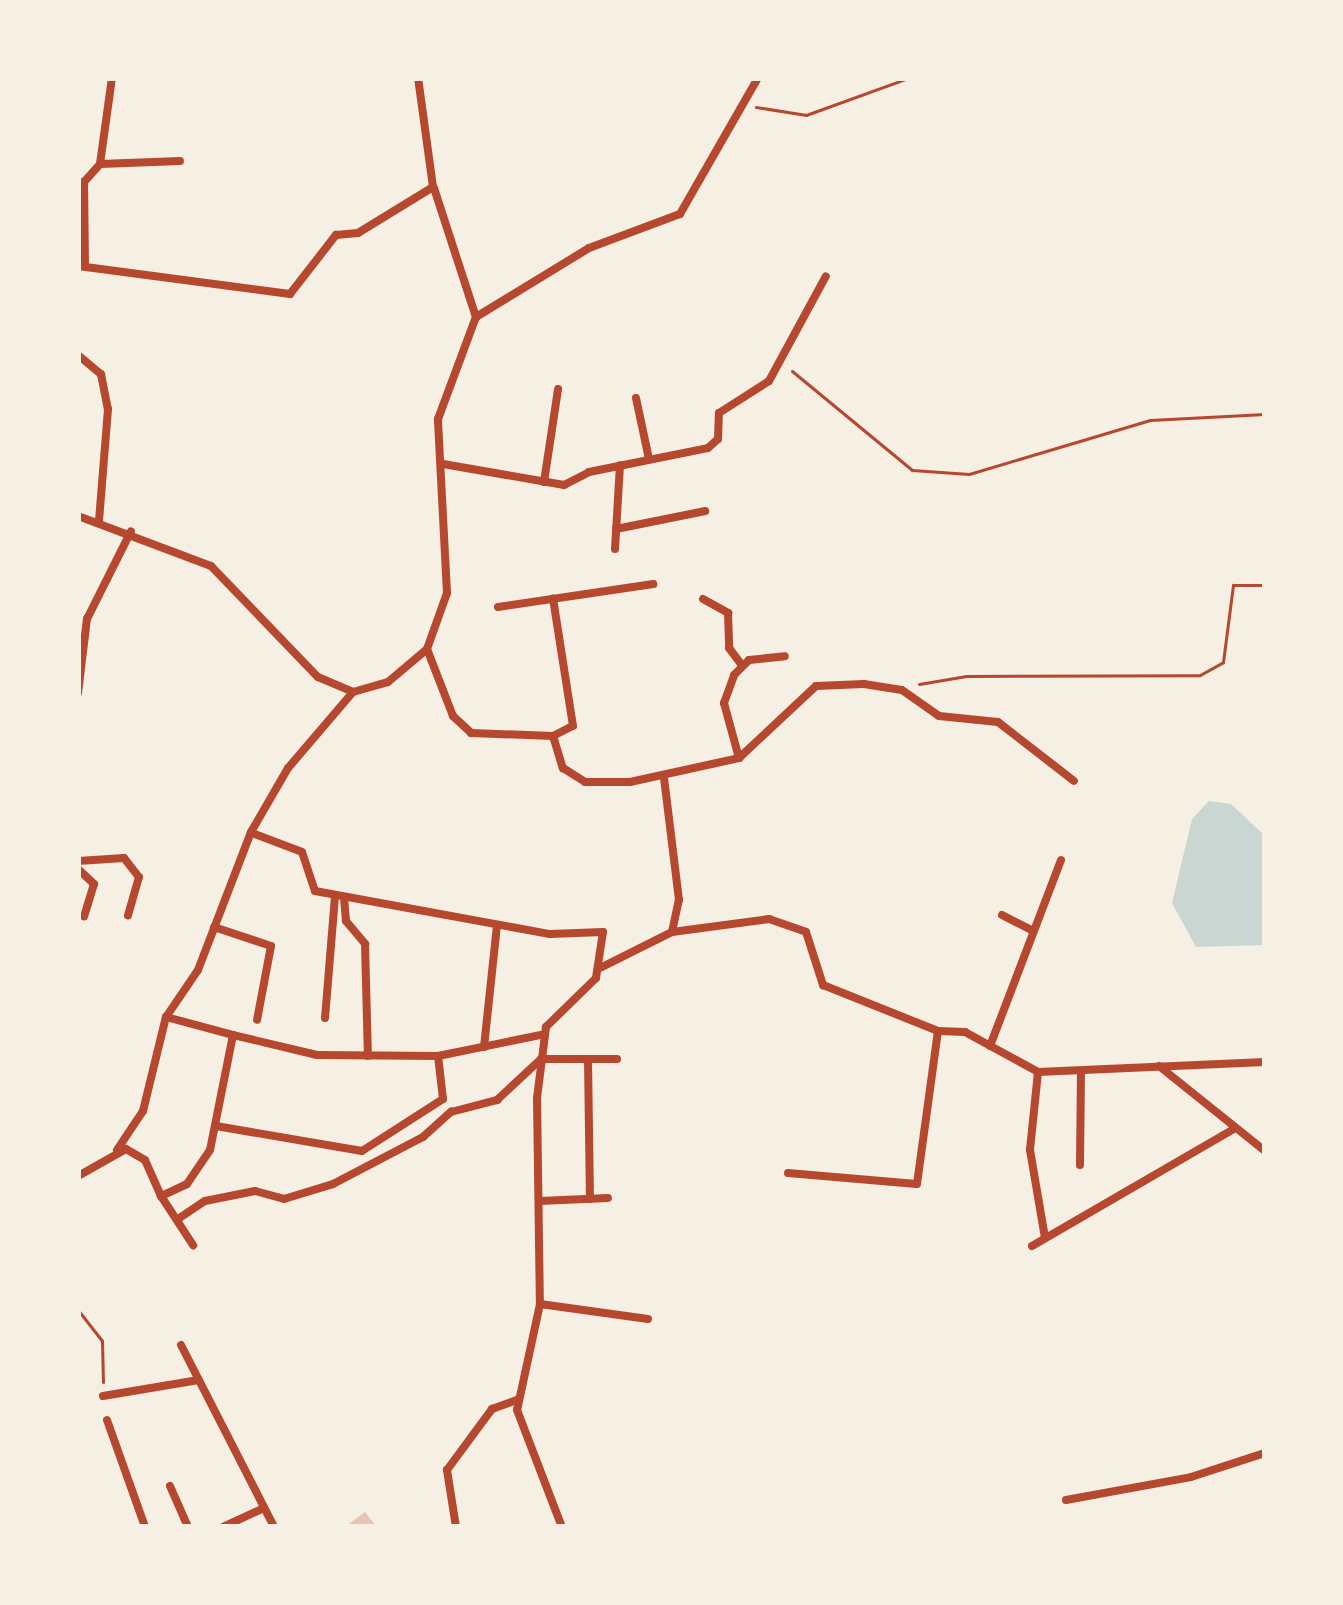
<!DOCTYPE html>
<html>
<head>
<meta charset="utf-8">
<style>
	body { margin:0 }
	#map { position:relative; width:1343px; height:1605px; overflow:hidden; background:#f6efe4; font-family:"Playfair Display",serif }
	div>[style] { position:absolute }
	.water>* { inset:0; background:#c9d6d2 }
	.building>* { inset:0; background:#e6c5b7 }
	.path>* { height:3px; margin:-1.5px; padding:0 1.5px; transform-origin:1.5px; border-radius:1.5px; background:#b5482f }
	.minor>* { height:8px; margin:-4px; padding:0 4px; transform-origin:4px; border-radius:4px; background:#b5482f }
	span { translate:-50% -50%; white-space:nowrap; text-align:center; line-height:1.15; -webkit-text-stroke:12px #f6efe4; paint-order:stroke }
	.frame { position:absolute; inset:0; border:81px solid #f6efe4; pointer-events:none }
</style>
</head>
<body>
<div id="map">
	<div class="water">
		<i style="clip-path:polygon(1209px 801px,1231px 804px,1265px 836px,1265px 945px,1196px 947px,1172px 903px,1192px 819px)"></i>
	</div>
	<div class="building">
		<i style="clip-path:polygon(365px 1512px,377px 1527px,345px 1527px)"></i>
	</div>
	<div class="path">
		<i style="left:756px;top:107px;width:51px;rotate:9.1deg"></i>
		<i style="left:806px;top:115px;width:109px;rotate:-19.9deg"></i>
		<i style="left:792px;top:371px;width:156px;rotate:39.5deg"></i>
		<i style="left:912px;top:470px;width:57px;rotate:4deg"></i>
		<i style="left:969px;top:474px;width:189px;rotate:-16.6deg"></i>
		<i style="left:1150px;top:420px;width:115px;rotate:-3deg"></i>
		<i style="left:919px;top:684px;width:48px;rotate:-9.7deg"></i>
		<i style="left:966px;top:676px;width:234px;rotate:-0.2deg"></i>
		<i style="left:1200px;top:675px;width:26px;rotate:-29deg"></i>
		<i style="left:1223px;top:662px;width:78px;rotate:-82.6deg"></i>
		<i style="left:1233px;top:585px;width:32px"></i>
		<i style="left:78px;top:1310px;width:39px;rotate:52deg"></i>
		<i style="left:102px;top:1341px;width:41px;rotate:88.6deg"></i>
	</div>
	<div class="minor">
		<i style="left:100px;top:164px;width:80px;rotate:-2.1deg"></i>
		<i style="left:84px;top:182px;width:24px;rotate:-48deg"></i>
		<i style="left:100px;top:164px;width:87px;rotate:-82.1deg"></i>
		<i style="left:78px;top:183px;width:6px;rotate:-9deg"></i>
		<i style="left:84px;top:182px;width:82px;rotate:89.3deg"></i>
		<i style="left:434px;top:188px;width:136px;rotate:72deg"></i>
		<i style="left:78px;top:266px;width:214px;rotate:7.5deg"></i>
		<i style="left:290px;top:294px;width:75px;rotate:-52.1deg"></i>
		<i style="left:336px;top:235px;width:22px;rotate:-5deg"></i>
		<i style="left:358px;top:233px;width:88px;rotate:-31.5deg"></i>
		<i style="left:433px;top:187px;width:110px;rotate:-97.8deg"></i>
		<i style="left:78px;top:355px;width:30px;rotate:40deg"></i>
		<i style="left:101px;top:374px;width:36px;rotate:79deg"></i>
		<i style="left:108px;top:409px;width:113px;rotate:94.6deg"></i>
		<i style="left:636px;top:398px;width:62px;rotate:78deg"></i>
		<i style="left:443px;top:464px;width:123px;rotate:9.8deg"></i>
		<i style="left:564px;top:485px;width:28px;rotate:-27deg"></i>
		<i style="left:589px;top:472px;width:121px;rotate:-11.4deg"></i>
		<i style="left:708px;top:448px;width:13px;rotate:-42deg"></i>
		<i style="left:718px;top:439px;width:26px;rotate:-88deg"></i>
		<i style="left:719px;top:413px;width:59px;rotate:-32.6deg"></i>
		<i style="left:769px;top:381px;width:119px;rotate:-61.5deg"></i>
		<i style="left:544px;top:482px;width:94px;rotate:-81.4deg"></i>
		<i style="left:78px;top:516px;width:142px;rotate:20.6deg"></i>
		<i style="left:211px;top:566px;width:154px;rotate:46.1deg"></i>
		<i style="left:318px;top:677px;width:38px;rotate:23deg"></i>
		<i style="left:353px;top:692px;width:100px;rotate:130.5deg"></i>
		<i style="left:288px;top:768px;width:74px;rotate:120deg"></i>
		<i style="left:251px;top:832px;width:148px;rotate:111deg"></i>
		<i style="left:198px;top:970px;width:57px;rotate:124.2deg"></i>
		<i style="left:166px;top:1017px;width:69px;rotate:15deg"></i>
		<i style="left:233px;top:1035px;width:117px;rotate:101.3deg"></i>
		<i style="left:210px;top:1150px;width:41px;rotate:124.1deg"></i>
		<i style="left:187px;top:1184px;width:29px;rotate:155deg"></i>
		<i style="left:161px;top:1196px;width:39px;rotate:-114deg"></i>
		<i style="left:145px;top:1160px;width:22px;rotate:-150deg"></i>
		<i style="left:126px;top:1149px;width:55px;rotate:150.6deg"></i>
		<i style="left:616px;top:529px;width:91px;rotate:-11.4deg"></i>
		<i style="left:615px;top:549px;width:84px;rotate:-86.6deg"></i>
		<i style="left:703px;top:599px;width:29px;rotate:29deg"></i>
		<i style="left:728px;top:613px;width:35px;rotate:88deg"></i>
		<i style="left:729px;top:648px;width:20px;rotate:53deg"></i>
		<i style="left:498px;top:607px;width:157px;rotate:-8.4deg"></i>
		<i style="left:427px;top:649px;width:59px;rotate:-70.3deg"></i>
		<i style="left:447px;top:593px;width:174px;rotate:-93deg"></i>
		<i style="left:438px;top:419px;width:109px;rotate:-69.6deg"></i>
		<i style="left:476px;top:317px;width:132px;rotate:-31.4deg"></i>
		<i style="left:589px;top:248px;width:97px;rotate:-20.5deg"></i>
		<i style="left:680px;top:214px;width:157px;rotate:-60.2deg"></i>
		<i style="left:353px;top:692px;width:36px;rotate:-16deg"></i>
		<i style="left:388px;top:682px;width:51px;rotate:-40.2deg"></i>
		<i style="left:427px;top:649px;width:72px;rotate:68.8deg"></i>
		<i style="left:453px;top:716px;width:25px;rotate:43deg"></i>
		<i style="left:471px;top:733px;width:82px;rotate:2.1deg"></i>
		<i style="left:553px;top:736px;width:34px;rotate:73deg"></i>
		<i style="left:563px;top:768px;width:26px;rotate:32deg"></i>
		<i style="left:585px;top:782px;width:45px"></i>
		<i style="left:630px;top:782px;width:112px;rotate:-12.4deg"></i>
		<i style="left:739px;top:758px;width:105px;rotate:-43.1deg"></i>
		<i style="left:816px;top:686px;width:48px;rotate:-2.4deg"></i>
		<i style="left:864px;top:684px;width:38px;rotate:9deg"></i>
		<i style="left:902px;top:690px;width:45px;rotate:35.1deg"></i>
		<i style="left:939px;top:716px;width:59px;rotate:5.8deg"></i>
		<i style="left:998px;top:722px;width:96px;rotate:37.8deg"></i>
		<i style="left:78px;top:693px;width:75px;rotate:-83.1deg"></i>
		<i style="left:87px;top:619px;width:98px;rotate:-63.4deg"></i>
		<i style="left:553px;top:736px;width:22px;rotate:-27deg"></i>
		<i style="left:573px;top:726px;width:129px;rotate:-98.9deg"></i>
		<i style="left:739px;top:758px;width:57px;rotate:-105.3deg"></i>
		<i style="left:724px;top:703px;width:30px;rotate:-70deg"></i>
		<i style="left:734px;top:675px;width:21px;rotate:-45deg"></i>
		<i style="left:749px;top:660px;width:36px;rotate:-6deg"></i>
		<i style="left:252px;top:833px;width:53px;rotate:20.8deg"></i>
		<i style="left:302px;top:852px;width:41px;rotate:71.6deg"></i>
		<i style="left:315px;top:891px;width:239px;rotate:10.4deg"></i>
		<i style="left:550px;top:934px;width:53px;rotate:-2.2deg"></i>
		<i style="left:603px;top:932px;width:47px;rotate:98.7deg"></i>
		<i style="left:596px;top:978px;width:70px;rotate:135.6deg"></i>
		<i style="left:546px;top:1027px;width:72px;rotate:97.2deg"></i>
		<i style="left:537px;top:1098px;width:206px;rotate:89.2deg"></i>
		<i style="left:540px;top:1304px;width:108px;rotate:102.2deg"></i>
		<i style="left:517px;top:1410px;width:125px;rotate:69deg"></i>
		<i style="left:78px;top:861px;width:46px;rotate:-3.7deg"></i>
		<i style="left:124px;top:858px;width:24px;rotate:52deg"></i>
		<i style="left:139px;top:877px;width:40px;rotate:106deg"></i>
		<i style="left:78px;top:869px;width:22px;rotate:43deg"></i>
		<i style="left:94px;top:884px;width:34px;rotate:107deg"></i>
		<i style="left:344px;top:898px;width:23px;rotate:85deg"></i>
		<i style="left:346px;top:921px;width:30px;rotate:50deg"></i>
		<i style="left:365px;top:944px;width:112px;rotate:88.5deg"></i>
		<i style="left:1002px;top:915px;width:35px;rotate:27deg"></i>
		<i style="left:214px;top:927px;width:60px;rotate:18.4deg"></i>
		<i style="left:271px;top:946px;width:75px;rotate:100.7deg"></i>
		<i style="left:672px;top:932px;width:98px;rotate:-7.6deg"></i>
		<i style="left:769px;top:919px;width:39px;rotate:19deg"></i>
		<i style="left:806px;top:932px;width:56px;rotate:72.2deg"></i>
		<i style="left:823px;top:985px;width:124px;rotate:21.8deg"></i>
		<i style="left:598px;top:969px;width:83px;rotate:-26.6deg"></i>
		<i style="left:672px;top:932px;width:33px;rotate:-78deg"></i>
		<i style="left:679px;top:900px;width:123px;rotate:-97deg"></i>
		<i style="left:325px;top:1018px;width:122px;rotate:-85.3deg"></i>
		<i style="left:990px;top:1046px;width:199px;rotate:-69.1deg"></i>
		<i style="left:484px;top:1047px;width:122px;rotate:-83.9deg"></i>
		<i style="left:438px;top:1056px;width:109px;rotate:-11.6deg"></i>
		<i style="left:588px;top:1059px;width:140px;rotate:89.2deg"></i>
		<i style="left:1159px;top:1066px;width:136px;rotate:38.7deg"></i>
		<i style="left:1038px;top:1072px;width:78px;rotate:95.9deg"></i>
		<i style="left:1030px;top:1150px;width:89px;rotate:80.3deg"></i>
		<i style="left:216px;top:1126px;width:148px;rotate:9.7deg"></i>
		<i style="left:362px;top:1151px;width:96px;rotate:-32.7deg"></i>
		<i style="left:443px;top:1099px;width:43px;rotate:-96.6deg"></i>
		<i style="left:438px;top:1056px;width:121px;rotate:-179.5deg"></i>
		<i style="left:317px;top:1055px;width:86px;rotate:-166.6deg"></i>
		<i style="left:117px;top:1150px;width:47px;rotate:-56.3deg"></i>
		<i style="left:143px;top:1111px;width:97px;rotate:-76.3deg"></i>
		<i style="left:1080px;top:1165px;width:90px;rotate:-89.4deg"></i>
		<i style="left:788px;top:1173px;width:129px;rotate:4.9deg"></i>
		<i style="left:917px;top:1184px;width:154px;rotate:-82.2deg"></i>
		<i style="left:938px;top:1031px;width:27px;rotate:2deg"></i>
		<i style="left:965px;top:1032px;width:83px;rotate:28.7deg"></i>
		<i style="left:1038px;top:1072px;width:227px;rotate:-2.5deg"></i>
		<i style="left:161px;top:1196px;width:59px;rotate:56.9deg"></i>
		<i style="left:540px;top:1201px;width:68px;rotate:-2.5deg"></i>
		<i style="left:178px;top:1219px;width:32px;rotate:-34deg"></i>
		<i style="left:205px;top:1201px;width:51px;rotate:-11.3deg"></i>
		<i style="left:255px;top:1191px;width:30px;rotate:15deg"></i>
		<i style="left:284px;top:1199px;width:51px;rotate:-17deg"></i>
		<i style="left:333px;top:1184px;width:102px;rotate:-27.6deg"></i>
		<i style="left:423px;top:1137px;width:38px;rotate:-42deg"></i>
		<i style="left:451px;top:1112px;width:48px;rotate:-14.6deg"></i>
		<i style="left:497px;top:1100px;width:60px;rotate:-43deg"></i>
		<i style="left:541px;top:1059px;width:76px"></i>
		<i style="left:1032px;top:1246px;width:233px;rotate:-30.1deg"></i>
		<i style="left:540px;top:1304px;width:109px;rotate:7.9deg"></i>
		<i style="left:181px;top:1345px;width:204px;rotate:62.9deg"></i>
		<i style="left:103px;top:1396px;width:97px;rotate:-9.5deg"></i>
		<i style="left:107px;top:1420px;width:114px;rotate:70.4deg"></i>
		<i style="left:170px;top:1486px;width:45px;rotate:66.3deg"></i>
		<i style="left:1066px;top:1500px;width:127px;rotate:-10.4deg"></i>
		<i style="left:1191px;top:1477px;width:78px;rotate:-18deg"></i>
		<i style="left:223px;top:1527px;width:45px;rotate:-24.9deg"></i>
		<i style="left:456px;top:1527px;width:58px;rotate:-99deg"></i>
		<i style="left:447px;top:1470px;width:76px;rotate:-53.6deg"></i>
		<i style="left:492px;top:1409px;width:27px;rotate:-20deg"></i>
	</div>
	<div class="frame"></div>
</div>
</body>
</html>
